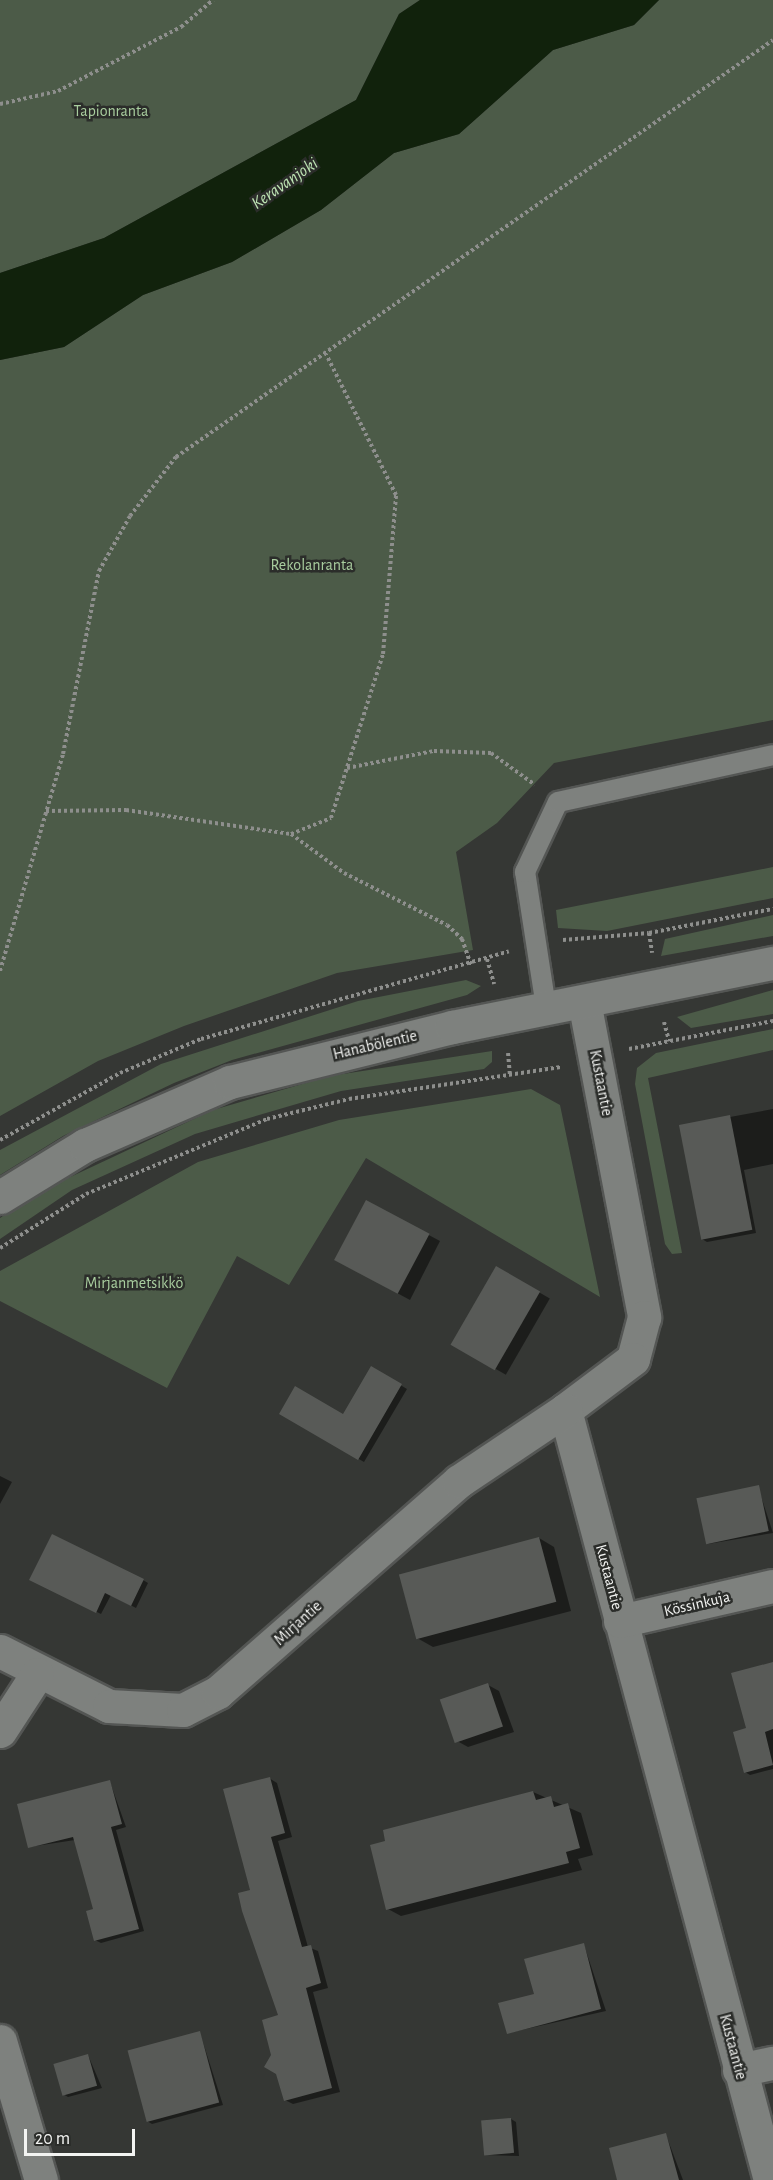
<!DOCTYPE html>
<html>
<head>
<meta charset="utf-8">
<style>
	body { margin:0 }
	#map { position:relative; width:773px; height:2180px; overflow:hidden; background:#353734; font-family:"Alegreya Sans",sans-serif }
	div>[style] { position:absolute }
	.green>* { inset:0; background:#4c5b48 }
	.water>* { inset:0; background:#11220c }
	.shadow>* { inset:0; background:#0007; transform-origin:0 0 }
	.building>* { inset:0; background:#585a57; transform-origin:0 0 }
	.path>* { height:4px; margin-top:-2px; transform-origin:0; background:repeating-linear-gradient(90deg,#8e8f8d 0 3px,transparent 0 6px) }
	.roads { filter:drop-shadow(2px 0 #545654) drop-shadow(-2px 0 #545654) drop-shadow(0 2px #545654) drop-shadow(0 -2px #545654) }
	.service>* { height:20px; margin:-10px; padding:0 10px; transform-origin:10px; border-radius:10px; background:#7e817e }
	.minor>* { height:33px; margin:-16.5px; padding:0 16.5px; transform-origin:16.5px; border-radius:16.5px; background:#7e817e }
	.tertiary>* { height:33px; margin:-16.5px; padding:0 16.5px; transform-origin:16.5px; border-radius:16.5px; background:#7e817e }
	span { translate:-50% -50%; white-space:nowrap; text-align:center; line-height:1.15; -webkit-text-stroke:5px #2b2d2a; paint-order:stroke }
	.park-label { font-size:16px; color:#a9ce9f }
	.street-label { font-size:16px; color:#f3f4f2 }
	.water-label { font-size:18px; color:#bde3b3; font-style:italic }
	.scale { position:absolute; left:24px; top:2129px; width:111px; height:27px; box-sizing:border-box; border:3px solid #f3f4f2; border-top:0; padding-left:8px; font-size:18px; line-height:21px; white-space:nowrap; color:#f3f4f2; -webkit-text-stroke:4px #2b2d2a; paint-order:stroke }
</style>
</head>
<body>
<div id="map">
	<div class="green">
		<i style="clip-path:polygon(0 0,420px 0,399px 14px,356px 100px,104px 238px,0 273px)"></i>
		<i style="clip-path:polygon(659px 0,773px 0,773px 720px,554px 763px,497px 823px,456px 852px,473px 950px,337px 973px,184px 1026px,98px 1061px,0 1116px,0 360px,64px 347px,143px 295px,232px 262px,321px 210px,394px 153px,459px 134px,553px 50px,634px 25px)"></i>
		<i style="clip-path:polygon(773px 867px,773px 898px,607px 931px,558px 928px,556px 910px)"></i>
		<i style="clip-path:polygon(773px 915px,773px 936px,661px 956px,665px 939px)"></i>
		<i style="clip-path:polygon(466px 980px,481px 986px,467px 995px,232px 1060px,174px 1083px,63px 1136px,0 1175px,0 1150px,161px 1064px,358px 1001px)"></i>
		<i style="clip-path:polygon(773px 990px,773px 1014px,691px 1028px,677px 1017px)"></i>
		<i style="clip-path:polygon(773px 1029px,773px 1050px,648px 1078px,682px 1253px,672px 1254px,665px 1244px,635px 1084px,637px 1068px,656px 1053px)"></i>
		<i style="clip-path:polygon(492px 1051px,492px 1062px,484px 1069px,341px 1091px,195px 1134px,72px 1190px,0 1239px,0 1218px,49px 1187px,213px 1110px,330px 1076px)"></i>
		<i style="clip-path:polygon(531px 1089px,560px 1105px,600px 1297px,366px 1158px,289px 1285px,237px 1256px,167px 1388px,0 1301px,0 1271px,198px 1162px,339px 1120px)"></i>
	</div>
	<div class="water">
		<i style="clip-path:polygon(420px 0,659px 0,634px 25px,553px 50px,459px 134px,394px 153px,321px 210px,232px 262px,143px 295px,64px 347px,0 360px,0 273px,104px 238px,356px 100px,399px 14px)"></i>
	</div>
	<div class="shadow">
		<i style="clip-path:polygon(773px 1109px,773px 1164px,744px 1170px,756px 1233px,707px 1242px,702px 1239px,681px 1126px)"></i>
		<i style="clip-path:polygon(367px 1202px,440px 1241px,410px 1300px,347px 1266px)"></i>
		<i style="left:497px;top:1268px;width:61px;height:88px;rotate:30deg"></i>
		<i style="clip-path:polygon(372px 1368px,407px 1389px,364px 1462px,281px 1414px,344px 1416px)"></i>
		<i style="clip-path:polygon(0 1476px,12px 1482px,0 1504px)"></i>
		<i style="clip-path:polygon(758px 1487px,773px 1533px,708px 1544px)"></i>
		<i style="clip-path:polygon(539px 1538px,554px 1547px,571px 1611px,433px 1647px,417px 1638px)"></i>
		<i style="clip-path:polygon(143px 1580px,148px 1583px,136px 1608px,111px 1595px,101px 1614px,36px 1582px)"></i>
		<i style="clip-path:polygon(773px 1664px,773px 1769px,750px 1775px,745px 1772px,748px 1729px)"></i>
		<i style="clip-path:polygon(488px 1685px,499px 1691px,514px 1732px,468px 1747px,457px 1741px)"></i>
		<i style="clip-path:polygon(269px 1778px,277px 1783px,292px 1837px,278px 1841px,308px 1947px,318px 1951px,328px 1988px,313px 1992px,340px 2092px,293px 2104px,285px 2100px,272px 2055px,280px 2016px,252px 1891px)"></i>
		<i style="clip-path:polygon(110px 1782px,126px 1827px,116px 1830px,144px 1931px,101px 1943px,95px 1940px,94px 1910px,75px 1840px,29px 1847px)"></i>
		<i style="clip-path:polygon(533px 1792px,581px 1813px,593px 1855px,578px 1859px,582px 1870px,401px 1916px,388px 1909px)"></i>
		<i style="clip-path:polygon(584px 1945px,606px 2011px,508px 2033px,535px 1995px)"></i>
		<i style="clip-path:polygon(200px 2033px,223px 2105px,152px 2124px,147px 2121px)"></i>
		<i style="clip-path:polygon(88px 2055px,102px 2088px,68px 2097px,63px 2094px)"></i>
		<i style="clip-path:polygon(511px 2119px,516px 2122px,519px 2156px,485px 2155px)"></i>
		<i style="clip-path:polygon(666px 2135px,683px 2180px,619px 2180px)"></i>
	</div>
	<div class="building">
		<i style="left:730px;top:1115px;width:117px;height:52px;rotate:79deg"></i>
		<i style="left:366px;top:1200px;width:72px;height:68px;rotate:28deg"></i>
		<i style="left:496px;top:1266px;width:51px;height:91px;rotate:30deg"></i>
		<i style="clip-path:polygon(371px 1366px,402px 1384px,358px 1460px,279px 1414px,295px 1386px,343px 1414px)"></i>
		<i style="left:759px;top:1485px;width:47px;height:64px;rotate:78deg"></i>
		<i style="clip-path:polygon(52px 1534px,144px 1579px,131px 1606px,105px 1593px,96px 1613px,29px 1580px)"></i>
		<i style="left:539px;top:1537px;width:67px;height:145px;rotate:75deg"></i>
		<i style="clip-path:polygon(773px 1662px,773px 1729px,765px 1732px,773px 1765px,744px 1773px,733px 1732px,746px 1728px,731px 1673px)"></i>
		<i style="left:488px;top:1683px;width:46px;height:51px;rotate:71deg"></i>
		<i style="clip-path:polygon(270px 1777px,285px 1833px,271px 1837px,302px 1947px,311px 1945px,321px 1983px,306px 1988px,332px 2088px,284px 2101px,276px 2074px,264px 2067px,271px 2055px,262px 2020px,278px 2015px,242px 1911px,238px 1893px,250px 1890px,223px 1789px)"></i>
		<i style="clip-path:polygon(110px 1780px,122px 1824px,111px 1827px,139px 1929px,94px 1941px,86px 1911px,93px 1909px,73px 1837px,28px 1848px,17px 1804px)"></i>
		<i style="clip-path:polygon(533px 1791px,536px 1800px,551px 1796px,554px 1807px,568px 1803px,580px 1848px,566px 1852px,569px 1863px,386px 1910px,370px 1845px,385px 1841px,383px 1830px)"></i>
		<i style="clip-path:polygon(584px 1943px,601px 2009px,507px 2034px,498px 2003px,534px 1994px,524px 1959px)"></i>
		<i style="left:200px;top:2031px;width:74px;height:75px;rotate:75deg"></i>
		<i style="left:88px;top:2054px;width:33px;height:36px;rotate:74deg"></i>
		<i style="left:511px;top:2118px;width:35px;height:30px;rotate:85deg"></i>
		<i style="clip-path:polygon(666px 2133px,679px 2180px,617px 2180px,609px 2148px)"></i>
	</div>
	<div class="path">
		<i style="left:0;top:104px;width:59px;rotate:-12.6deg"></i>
		<i style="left:58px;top:91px;width:139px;rotate:-27.5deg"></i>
		<i style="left:181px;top:27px;width:42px;rotate:-40.2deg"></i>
		<i style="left:347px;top:768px;width:89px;rotate:-11.1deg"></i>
		<i style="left:434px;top:751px;width:57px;rotate:2deg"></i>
		<i style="left:491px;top:753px;width:54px;rotate:36deg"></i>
		<i style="left:46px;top:811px;width:80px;rotate:-0.7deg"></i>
		<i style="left:126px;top:810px;width:167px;rotate:8.3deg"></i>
		<i style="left:291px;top:834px;width:43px;rotate:-21.8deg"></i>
		<i style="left:331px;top:818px;width:172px;rotate:-72.4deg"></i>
		<i style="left:383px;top:654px;width:160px;rotate:-85.3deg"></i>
		<i style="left:396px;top:495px;width:157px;rotate:-116.4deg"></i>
		<i style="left:291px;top:834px;width:66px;rotate:36.3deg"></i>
		<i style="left:344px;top:873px;width:115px;rotate:26.8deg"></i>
		<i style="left:447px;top:925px;width:21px;rotate:43deg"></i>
		<i style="left:462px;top:939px;width:28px;rotate:71deg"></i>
		<i style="left:649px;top:933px;width:20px;rotate:81deg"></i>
		<i style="left:563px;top:940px;width:86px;rotate:-4.7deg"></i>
		<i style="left:649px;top:933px;width:126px;rotate:-11deg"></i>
		<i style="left:487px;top:959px;width:26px;rotate:74deg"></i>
		<i style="left:0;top:971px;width:226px;rotate:-73.8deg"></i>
		<i style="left:63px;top:754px;width:187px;rotate:-78.9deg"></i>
		<i style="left:99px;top:571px;width:63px;rotate:-60.6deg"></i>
		<i style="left:130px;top:516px;width:75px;rotate:-52.1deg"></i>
		<i style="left:176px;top:457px;width:728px;rotate:-34.93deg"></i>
		<i style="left:664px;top:1022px;width:20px;rotate:75deg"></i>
		<i style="left:629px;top:1049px;width:147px;rotate:-11deg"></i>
		<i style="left:508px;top:1053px;width:21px;rotate:85deg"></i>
		<i style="left:0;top:1140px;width:137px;rotate:-29.2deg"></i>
		<i style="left:120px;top:1073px;width:88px;rotate:-22.8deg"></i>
		<i style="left:201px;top:1039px;width:320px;rotate:-15.9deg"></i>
		<i style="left:0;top:1248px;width:102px;rotate:-32.1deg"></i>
		<i style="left:86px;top:1194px;width:196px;rotate:-22.5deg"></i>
		<i style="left:267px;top:1119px;width:84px;rotate:-13.7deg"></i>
		<i style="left:349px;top:1099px;width:214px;rotate:-8.6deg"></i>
	</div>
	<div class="roads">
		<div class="service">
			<i style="left:546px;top:1007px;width:137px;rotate:-98.8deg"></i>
			<i style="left:525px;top:872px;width:77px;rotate:-64.8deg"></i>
			<i style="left:558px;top:802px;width:220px;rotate:-12.3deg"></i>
		</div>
		<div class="minor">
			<i style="left:584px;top:1001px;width:322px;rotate:79.2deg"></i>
			<i style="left:644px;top:1317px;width:43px;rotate:104.7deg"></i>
			<i style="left:633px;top:1359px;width:85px;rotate:143.1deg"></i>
			<i style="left:565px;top:1410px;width:797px;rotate:75.09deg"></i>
			<i style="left:620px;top:1621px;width:157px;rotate:-12.9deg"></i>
			<i style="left:0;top:1651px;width:122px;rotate:26.8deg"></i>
			<i style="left:109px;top:1706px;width:74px;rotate:3.1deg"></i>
			<i style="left:183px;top:1710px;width:39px;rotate:-27deg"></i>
			<i style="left:218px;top:1692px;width:320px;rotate:-41.2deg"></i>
			<i style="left:459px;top:1481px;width:128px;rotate:-33.8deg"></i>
			<i style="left:0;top:1731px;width:68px;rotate:-57deg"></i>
			<i style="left:0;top:2041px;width:145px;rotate:73.6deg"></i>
			<i style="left:739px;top:2070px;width:35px;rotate:-12deg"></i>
		</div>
		<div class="tertiary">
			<i style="left:0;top:1197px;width:100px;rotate:-31.5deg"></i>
			<i style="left:85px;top:1145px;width:158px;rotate:-23.5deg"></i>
			<i style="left:230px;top:1082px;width:229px;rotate:-13.9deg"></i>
			<i style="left:452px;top:1027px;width:327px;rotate:-11.3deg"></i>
		</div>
	</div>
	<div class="park-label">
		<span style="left:111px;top:111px">Tapionranta</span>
		<span style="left:312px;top:565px">Rekolanranta</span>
		<span style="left:134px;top:1283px">Mirjanmetsikkö</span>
	</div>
	<div class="street-label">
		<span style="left:375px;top:1045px;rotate:-13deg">Hanabölentie</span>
		<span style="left:601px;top:1083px;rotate:79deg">Kustaantie</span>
		<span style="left:609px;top:1577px;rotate:75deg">Kustaantie</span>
		<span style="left:697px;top:1604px;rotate:-13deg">Kössinkuja</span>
		<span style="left:298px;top:1623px;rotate:-42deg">Mirjantie</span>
		<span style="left:733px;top:2047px;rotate:75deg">Kustaantie</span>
	</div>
	<div class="water-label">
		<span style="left:285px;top:184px;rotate:-35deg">Keravanjoki</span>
	</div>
	<div class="scale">20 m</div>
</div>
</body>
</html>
